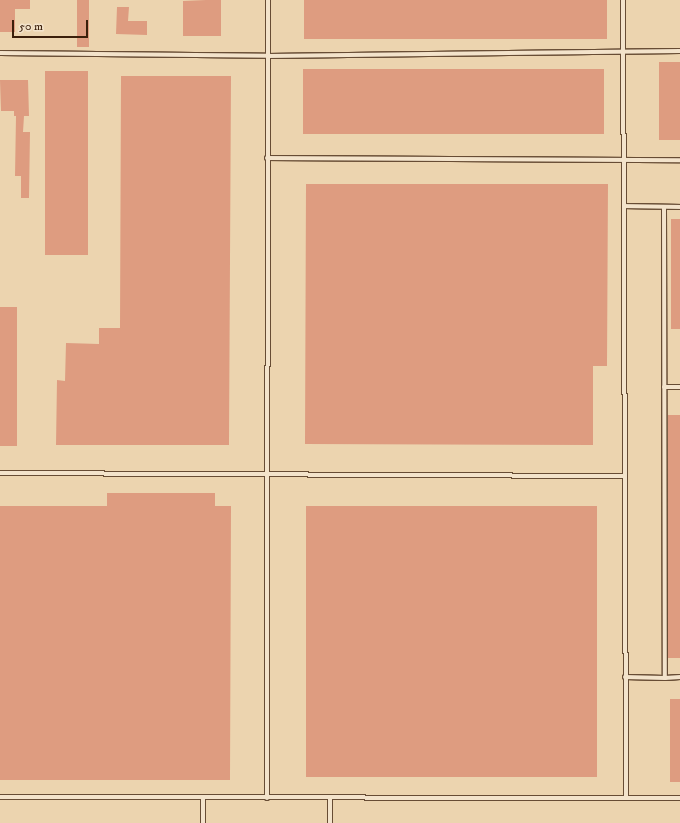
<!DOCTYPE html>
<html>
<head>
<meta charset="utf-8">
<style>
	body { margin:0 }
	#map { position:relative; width:680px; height:823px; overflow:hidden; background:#ecd4af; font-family:"IM FELL DW Pica",serif }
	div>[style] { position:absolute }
	.building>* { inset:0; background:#de9c80; transform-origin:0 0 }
	.roads { filter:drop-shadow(1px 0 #674c34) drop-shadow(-1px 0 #674c34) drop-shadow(0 1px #674c34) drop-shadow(0 -1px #674c34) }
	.service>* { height:4px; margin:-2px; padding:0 2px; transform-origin:2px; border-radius:2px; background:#f3e3cb }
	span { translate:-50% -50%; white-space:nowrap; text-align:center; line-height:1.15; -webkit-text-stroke:4px #f3e3cb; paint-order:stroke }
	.scale { position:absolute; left:12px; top:20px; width:76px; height:18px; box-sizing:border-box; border:2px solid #3b1f0b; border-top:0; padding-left:5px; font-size:12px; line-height:14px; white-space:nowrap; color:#3b1f0b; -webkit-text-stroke:3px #f3e3cb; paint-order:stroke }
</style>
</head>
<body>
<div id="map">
	<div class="building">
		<i style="clip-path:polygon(0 0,30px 0,30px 9px,15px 9px,15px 32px,0 32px)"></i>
		<i style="left:77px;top:0;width:12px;height:47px"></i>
		<i style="clip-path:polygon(206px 0,221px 0,221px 36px,183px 36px,183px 1px)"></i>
		<i style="left:304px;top:0;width:303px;height:39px"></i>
		<i style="clip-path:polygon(117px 7px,129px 7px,128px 21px,147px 21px,147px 35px,116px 34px)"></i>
		<i style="left:659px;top:62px;width:21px;height:78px"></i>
		<i style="left:303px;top:69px;width:301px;height:65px"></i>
		<i style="left:88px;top:71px;width:184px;height:43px;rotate:90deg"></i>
		<i style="clip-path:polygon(121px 76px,231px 76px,229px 445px,56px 445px,57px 380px,65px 381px,66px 343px,99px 344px,99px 328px,120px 328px)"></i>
		<i style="clip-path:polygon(0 80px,28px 80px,29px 116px,24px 116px,23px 132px,30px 132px,29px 198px,21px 198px,21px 176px,15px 176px,16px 116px,14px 116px,14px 111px,1px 111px)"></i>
		<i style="clip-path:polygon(306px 184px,608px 184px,607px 366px,593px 366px,593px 445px,305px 444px)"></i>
		<i style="left:671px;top:219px;width:9px;height:110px"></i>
		<i style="left:17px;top:307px;width:139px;height:17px;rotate:90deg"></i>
		<i style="left:668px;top:415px;width:12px;height:243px"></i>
		<i style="clip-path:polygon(107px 493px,215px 493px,215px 506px,231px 506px,230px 780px,0 780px,0 506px,107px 506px)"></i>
		<i style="left:306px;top:506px;width:291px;height:271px"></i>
		<i style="left:670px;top:699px;width:10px;height:83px"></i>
	</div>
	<div class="roads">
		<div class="service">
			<i style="left:623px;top:0;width:798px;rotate:89.78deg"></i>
			<i style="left:0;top:53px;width:268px;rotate:0.6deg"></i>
			<i style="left:268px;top:56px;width:412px;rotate:-0.7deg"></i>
			<i style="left:267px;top:158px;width:413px;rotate:0.3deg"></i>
			<i style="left:624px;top:206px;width:56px;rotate:1deg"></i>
			<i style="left:664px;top:207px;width:471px;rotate:89.9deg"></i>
			<i style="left:664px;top:387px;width:16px"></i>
			<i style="left:0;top:473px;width:625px;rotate:0.28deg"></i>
			<i style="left:625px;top:677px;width:40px;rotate:1.4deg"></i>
			<i style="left:665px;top:678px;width:15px;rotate:-4deg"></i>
			<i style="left:0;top:797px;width:680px;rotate:0.08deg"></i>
			<i style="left:267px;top:798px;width:798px;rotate:-89.93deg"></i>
			<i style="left:203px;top:823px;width:26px;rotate:-90deg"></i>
			<i style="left:330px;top:823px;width:26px;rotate:-90deg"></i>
		</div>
	</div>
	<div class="scale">50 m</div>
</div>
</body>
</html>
